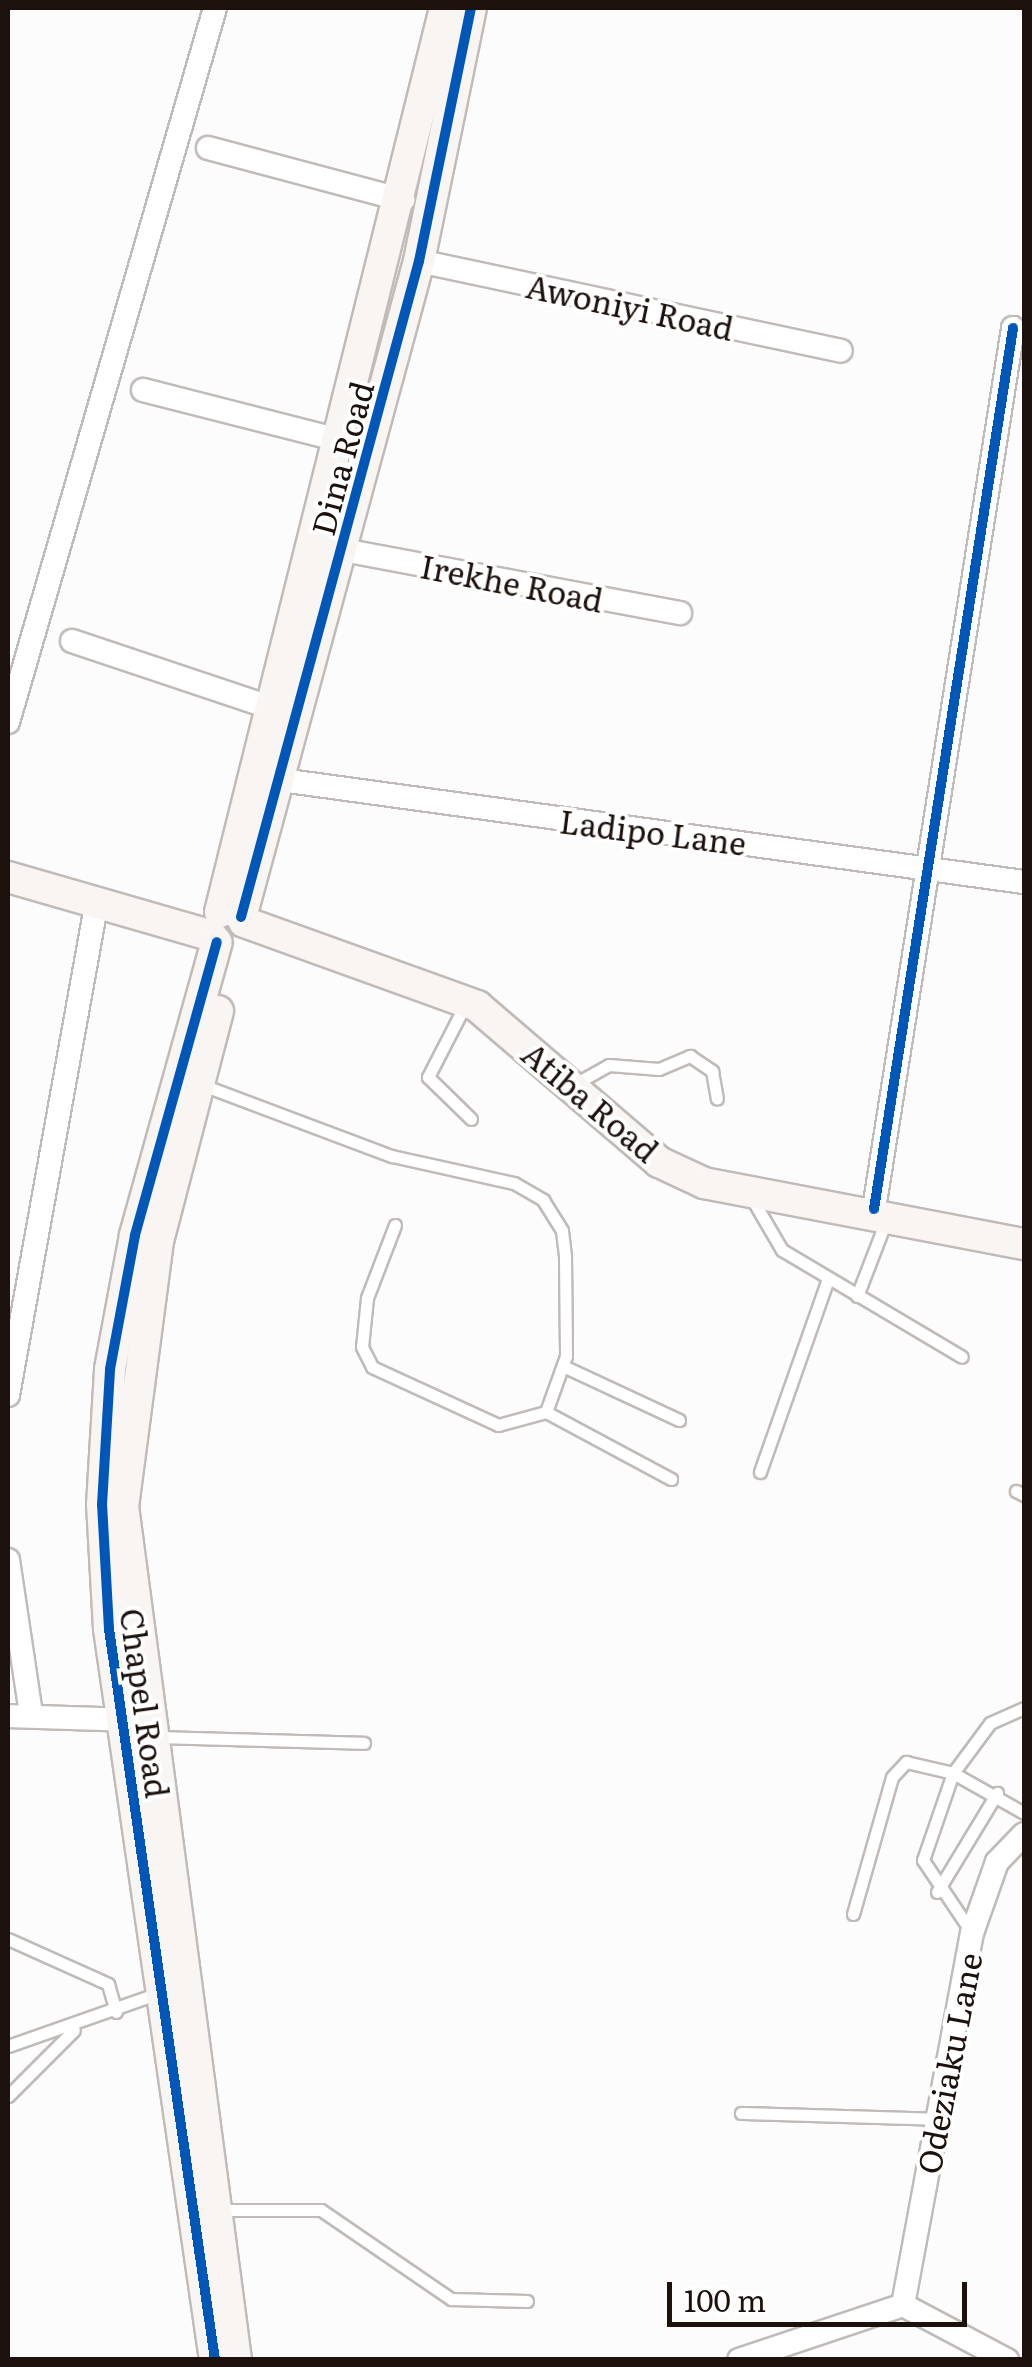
<!DOCTYPE html>
<html>
<head>
<meta charset="utf-8">
<style>
	body { margin:0 }
	#map { position:relative; width:1032px; height:2367px; overflow:hidden; background:#fcfcfc; font-family:Literata,serif }
	div>[style] { position:absolute }
	.roads { filter:drop-shadow(2px 0 #c0bbb8) drop-shadow(-2px 0 #c0bbb8) drop-shadow(0 2px #c0bbb8) drop-shadow(0 -2px #c0bbb8) }
	.lane>* { height:11px; margin:-5.5px; padding:0 5.5px; transform-origin:5.5px; border-radius:5.5px; background:#fff }
	.street>* { height:22px; margin:-11px; padding:0 11px; transform-origin:11px; border-radius:11px; background:#fff }
	.secondary>* { height:30px; margin:-15px; padding:0 15px; transform-origin:15px; border-radius:15px; background:#f8f5f3 }
	.cycleway>* { height:10px; margin:-5px; padding:0 5px; transform-origin:5px; border-radius:5px; background:#0057b8 }
	span { translate:-50% -50%; white-space:nowrap; text-align:center; line-height:1.15; -webkit-text-stroke:8px #fff; paint-order:stroke }
	.street-label { font-size:32px; color:#1c110c }
	.frame { position:absolute; inset:0; border:10px solid #1c110c; pointer-events:none }
	.scale { position:absolute; left:667px; top:2282px; width:300px; height:45px; box-sizing:border-box; border:5px solid #1c110c; border-top:0; padding-left:12px; font-size:30px; line-height:35px; white-space:nowrap; color:#1c110c; -webkit-text-stroke:8px #fff; paint-order:stroke }
</style>
</head>
<body>
<div id="map">
	<div class="roads">
		<div class="lane">
			<i style="left:465px;top:1005px;width:81px;rotate:117.2deg"></i>
			<i style="left:428px;top:1077px;width:60px;rotate:44.3deg"></i>
			<i style="left:200px;top:1084px;width:205px;rotate:20.6deg"></i>
			<i style="left:392px;top:1156px;width:125px;rotate:12.5deg"></i>
			<i style="left:514px;top:1183px;width:34px;rotate:30deg"></i>
			<i style="left:543px;top:1200px;width:36px;rotate:58deg"></i>
			<i style="left:562px;top:1231px;width:26px;rotate:83deg"></i>
			<i style="left:565px;top:1257px;width:99px;rotate:89.4deg"></i>
			<i style="left:566px;top:1356px;width:59px;rotate:109.7deg"></i>
			<i style="left:546px;top:1412px;width:142px;rotate:28.2deg"></i>
			<i style="left:573px;top:1085px;width:41px;rotate:-29.1deg"></i>
			<i style="left:609px;top:1065px;width:50px;rotate:4.6deg"></i>
			<i style="left:659px;top:1069px;width:34px;rotate:-23deg"></i>
			<i style="left:690px;top:1056px;width:27px;rotate:34deg"></i>
			<i style="left:712px;top:1071px;width:28px;rotate:80deg"></i>
			<i style="left:751px;top:1197px;width:61px;rotate:59.7deg"></i>
			<i style="left:782px;top:1250px;width:209px;rotate:30.7deg"></i>
			<i style="left:395px;top:1225px;width:78px;rotate:111deg"></i>
			<i style="left:367px;top:1298px;width:49px;rotate:95.8deg"></i>
			<i style="left:362px;top:1347px;width:22px;rotate:63deg"></i>
			<i style="left:372px;top:1367px;width:139px;rotate:24.7deg"></i>
			<i style="left:498px;top:1425px;width:50px;rotate:-15.2deg"></i>
			<i style="left:857px;top:1296px;width:80px;rotate:-68.9deg"></i>
			<i style="left:563px;top:1366px;width:128px;rotate:25deg"></i>
			<i style="left:760px;top:1472px;width:205px;rotate:-70.6deg"></i>
			<i style="left:1016px;top:1491px;width:9px;rotate:27deg"></i>
			<i style="left:154px;top:1737px;width:210px;rotate:1.6deg"></i>
			<i style="left:937px;top:1892px;width:116px;rotate:-58.8deg"></i>
			<i style="left:853px;top:1914px;width:142px;rotate:-74.1deg"></i>
			<i style="left:892px;top:1777px;width:21px;rotate:-47deg"></i>
			<i style="left:906px;top:1762px;width:48px;rotate:13.2deg"></i>
			<i style="left:953px;top:1773px;width:81px;rotate:29.4deg"></i>
			<i style="left:972px;top:1933px;width:88px;rotate:-123.9deg"></i>
			<i style="left:923px;top:1860px;width:92px;rotate:-71deg"></i>
			<i style="left:953px;top:1773px;width:62px;rotate:-53.5deg"></i>
			<i style="left:990px;top:1723px;width:37px;rotate:-24deg"></i>
			<i style="left:8px;top:1939px;width:110px;rotate:24.2deg"></i>
			<i style="left:108px;top:1984px;width:29px;rotate:74deg"></i>
			<i style="left:8px;top:2046px;width:162px;rotate:-19.4deg"></i>
			<i style="left:8px;top:2096px;width:93px;rotate:-45deg"></i>
			<i style="left:741px;top:2113px;width:197px;rotate:1.7deg"></i>
			<i style="left:218px;top:2210px;width:103px"></i>
			<i style="left:321px;top:2210px;width:158px;rotate:34.4deg"></i>
			<i style="left:451px;top:2299px;width:76px;rotate:1.5deg"></i>
		</div>
		<div class="street">
			<i style="left:208px;top:148px;width:202px;rotate:14.9deg"></i>
			<i style="left:419px;top:261px;width:431px;rotate:12deg"></i>
			<i style="left:143px;top:390px;width:202px;rotate:14.3deg"></i>
			<i style="left:343px;top:550px;width:343px;rotate:10.6deg"></i>
			<i style="left:72px;top:641px;width:208px;rotate:18.5deg"></i>
			<i style="left:8px;top:722px;width:743px;rotate:-73.83deg"></i>
			<i style="left:281px;top:780px;width:750px;rotate:7.82deg"></i>
			<i style="left:874px;top:1209px;width:892px;rotate:-81.03deg"></i>
			<i style="left:8px;top:1395px;width:502px;rotate:-79.79deg"></i>
			<i style="left:8px;top:1560px;width:156px;rotate:81.5deg"></i>
			<i style="left:8px;top:1716px;width:130px;rotate:1.8deg"></i>
			<i style="left:903px;top:2305px;width:378px;rotate:-79.5deg"></i>
			<i style="left:972px;top:1933px;width:75px;rotate:-70.6deg"></i>
			<i style="left:997px;top:1862px;width:39px;rotate:-46deg"></i>
			<i style="left:739px;top:2360px;width:173px;rotate:-18.5deg"></i>
			<i style="left:903px;top:2305px;width:118px;rotate:27.9deg"></i>
		</div>
		<div class="secondary">
			<i style="left:8px;top:877px;width:212px;rotate:16.1deg"></i>
			<i style="left:220px;top:912px;width:932px;rotate:-76.02deg"></i>
			<i style="left:241px;top:917px;width:680px;rotate:-74.82deg"></i>
			<i style="left:419px;top:261px;width:258px;rotate:-78.4deg"></i>
			<i style="left:244px;top:922px;width:248px;rotate:19.8deg"></i>
			<i style="left:477px;top:1006px;width:240px;rotate:40.6deg"></i>
			<i style="left:659px;top:1162px;width:50px;rotate:25deg"></i>
			<i style="left:704px;top:1183px;width:326px;rotate:10.8deg"></i>
			<i style="left:218px;top:1011px;width:238px;rotate:104.6deg"></i>
			<i style="left:158px;top:1241px;width:267px;rotate:97.5deg"></i>
			<i style="left:123px;top:1506px;width:861px;rotate:82.46deg"></i>
			<i style="left:215px;top:2360px;width:739px;rotate:-98.25deg"></i>
			<i style="left:109px;top:1629px;width:124px;rotate:-93.2deg"></i>
			<i style="left:102px;top:1505px;width:136px;rotate:-86.6deg"></i>
			<i style="left:110px;top:1369px;width:136px;rotate:-79.4deg"></i>
			<i style="left:135px;top:1235px;width:304px;rotate:-74.4deg"></i>
		</div>
	</div>
	<div class="cycleway">
		<i style="left:241px;top:917px;width:680px;rotate:-74.82deg"></i>
		<i style="left:419px;top:261px;width:258px;rotate:-78.4deg"></i>
		<i style="left:874px;top:1209px;width:892px;rotate:-81.03deg"></i>
		<i style="left:215px;top:2360px;width:739px;rotate:-98.25deg"></i>
		<i style="left:109px;top:1629px;width:124px;rotate:-93.2deg"></i>
		<i style="left:102px;top:1505px;width:136px;rotate:-86.6deg"></i>
		<i style="left:110px;top:1369px;width:136px;rotate:-79.4deg"></i>
		<i style="left:135px;top:1235px;width:304px;rotate:-74.4deg"></i>
	</div>
	<div class="street-label">
		<span style="left:630px;top:306px;rotate:12deg">Awoniyi Road</span>
		<span style="left:341px;top:458px;rotate:-75deg">Dina Road</span>
		<span style="left:512px;top:582px;rotate:11deg">Irekhe Road</span>
		<span style="left:653px;top:831px;rotate:7deg">Ladipo Lane</span>
		<span style="left:591px;top:1101px;rotate:40deg">Atiba Road</span>
		<span style="left:146px;top:1703px;rotate:82deg">Chapel Road</span>
		<span style="left:948px;top:2063px;rotate:-79deg">Odeziaku Lane</span>
	</div>
	<div class="frame"></div>
	<div class="scale">100 m</div>
</div>
</body>
</html>
